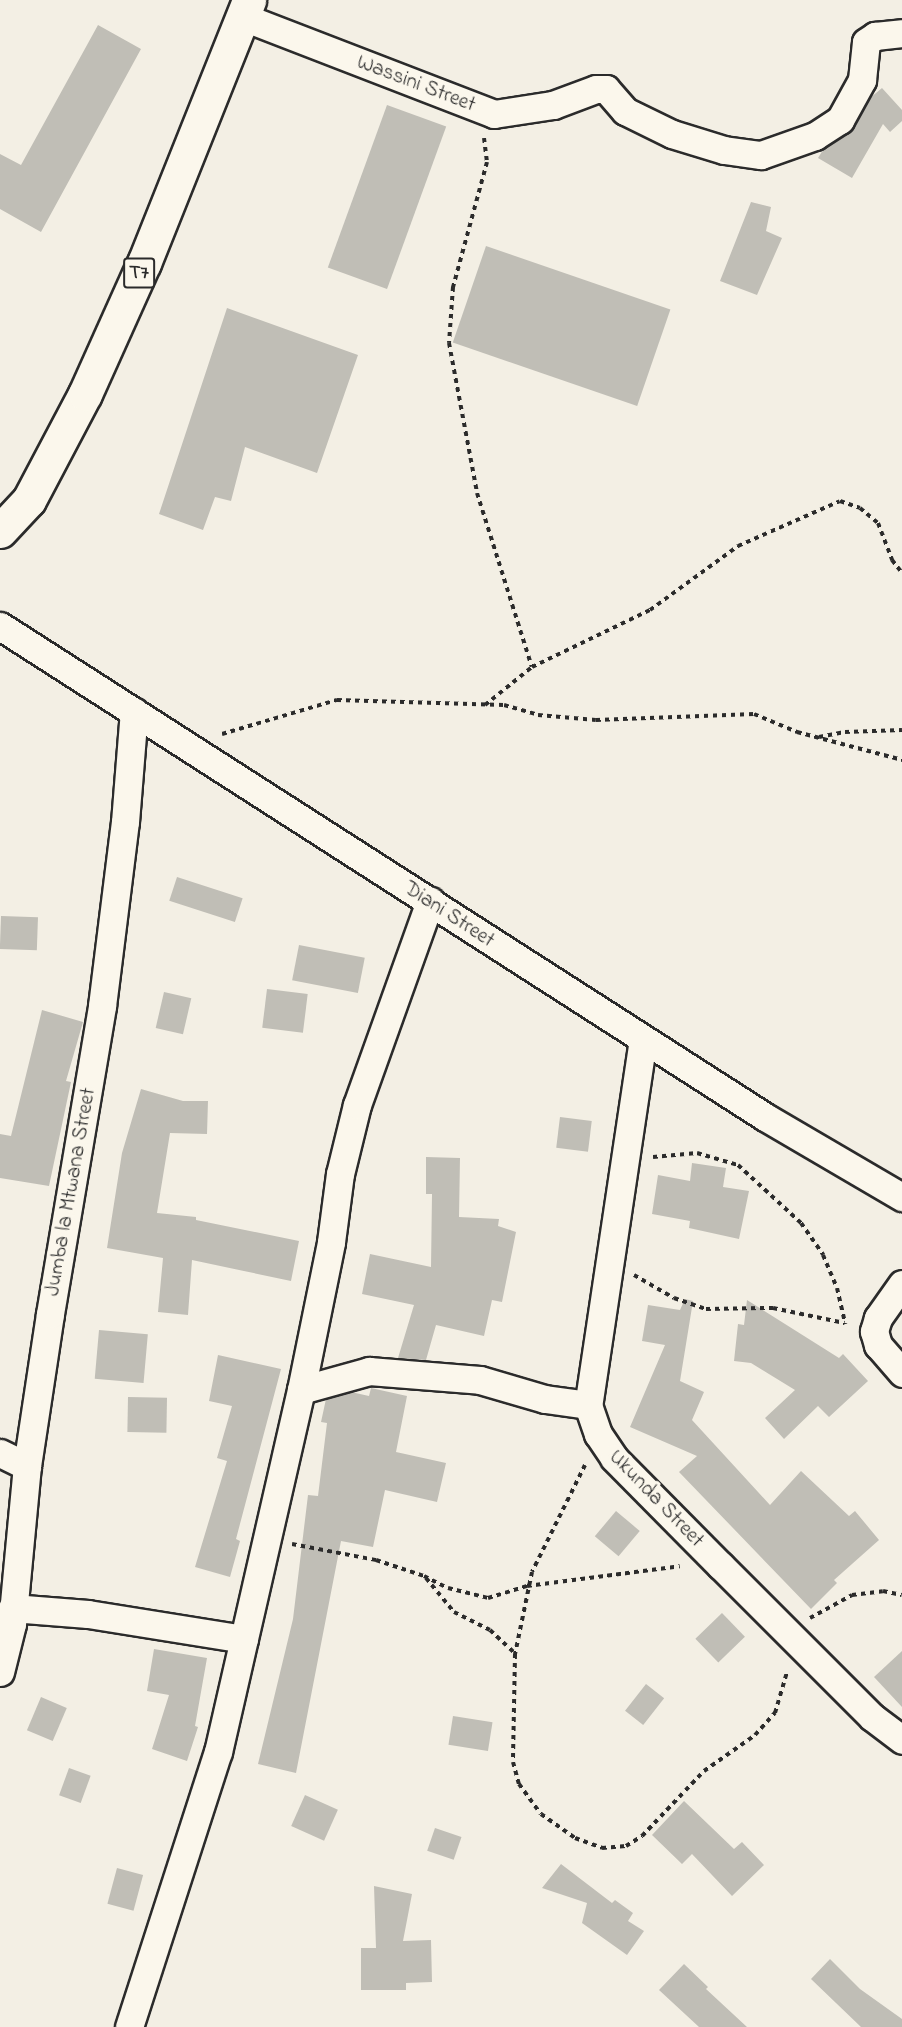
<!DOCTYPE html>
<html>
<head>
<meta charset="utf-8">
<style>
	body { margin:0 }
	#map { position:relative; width:902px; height:2027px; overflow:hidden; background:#f3efe4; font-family:"Indie Flower",sans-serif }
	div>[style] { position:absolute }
	.building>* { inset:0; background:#c0beb6; transform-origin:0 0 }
	.path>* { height:4px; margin-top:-2px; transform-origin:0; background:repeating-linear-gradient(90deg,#2b2b2b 0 4.5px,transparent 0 9px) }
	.roads { filter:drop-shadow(2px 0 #2b2b2b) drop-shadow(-2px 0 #2b2b2b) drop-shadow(0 2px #2b2b2b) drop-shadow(0 -2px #2b2b2b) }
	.street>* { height:27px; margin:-13.5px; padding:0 13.5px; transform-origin:13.5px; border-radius:13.5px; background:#fbf7ec }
	.highway>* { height:33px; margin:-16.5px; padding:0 16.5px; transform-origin:16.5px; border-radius:16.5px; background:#fbf7ec }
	span { translate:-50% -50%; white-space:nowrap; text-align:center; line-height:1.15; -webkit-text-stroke:6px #fbf7ec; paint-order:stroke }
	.shield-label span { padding:2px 4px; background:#fbf7ec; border:2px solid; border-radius:4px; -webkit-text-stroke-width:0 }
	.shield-label { font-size:20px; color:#2b2b2b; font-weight:700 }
	.street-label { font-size:21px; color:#2b2b2b }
</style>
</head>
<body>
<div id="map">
	<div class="building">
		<i style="clip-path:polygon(98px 25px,141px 49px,41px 232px,0 209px,0 154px,21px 165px)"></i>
		<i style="clip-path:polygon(882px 88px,902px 110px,902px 121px,890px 132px,883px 124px,852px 178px,818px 158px,823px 150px,853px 128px,870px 98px)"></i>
		<i style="left:387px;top:105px;width:63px;height:173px;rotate:20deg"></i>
		<i style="clip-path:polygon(751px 202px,771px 207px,766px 231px,782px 238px,757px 295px,720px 281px)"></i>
		<i style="left:486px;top:246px;width:195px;height:102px;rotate:19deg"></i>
		<i style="clip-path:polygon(227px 308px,358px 355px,317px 473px,245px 447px,231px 501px,215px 497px,203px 530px,159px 514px)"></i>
		<i style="left:177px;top:877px;width:69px;height:25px;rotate:18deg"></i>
		<i style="left:1px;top:916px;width:37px;height:33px;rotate:2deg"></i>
		<i style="left:299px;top:945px;width:67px;height:36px;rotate:11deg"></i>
		<i style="left:267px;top:989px;width:41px;height:39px;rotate:7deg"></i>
		<i style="left:164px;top:992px;width:28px;height:37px;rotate:13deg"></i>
		<i style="clip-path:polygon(42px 1010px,83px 1022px,66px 1081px,71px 1082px,49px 1186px,0 1178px,0 1134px,11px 1136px)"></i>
		<i style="clip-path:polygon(141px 1089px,183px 1101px,208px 1101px,207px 1134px,170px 1133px,157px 1213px,196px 1217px,196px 1220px,299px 1241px,291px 1281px,192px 1260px,188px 1315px,158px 1312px,163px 1258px,107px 1248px,122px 1153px)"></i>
		<i style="left:560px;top:1117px;width:32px;height:31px;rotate:7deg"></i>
		<i style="clip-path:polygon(426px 1157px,460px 1158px,459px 1217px,499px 1219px,498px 1226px,516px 1232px,502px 1302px,492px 1300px,484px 1336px,436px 1325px,426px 1360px,398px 1358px,414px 1305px,362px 1294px,370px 1254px,431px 1267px,432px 1194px,426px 1194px)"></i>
		<i style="clip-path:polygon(692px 1163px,726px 1168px,723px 1187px,749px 1191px,739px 1239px,689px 1228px,690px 1221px,652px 1214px,658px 1175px,690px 1181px)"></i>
		<i style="clip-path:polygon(685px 1299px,693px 1301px,680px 1381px,704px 1392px,692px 1420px,770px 1505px,801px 1471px,849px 1516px,855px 1511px,879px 1540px,834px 1580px,837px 1583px,811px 1609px,679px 1472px,697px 1456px,630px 1427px,665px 1345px,642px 1341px,648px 1305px,680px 1310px)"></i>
		<i style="clip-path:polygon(747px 1300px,839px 1358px,843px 1354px,868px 1381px,829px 1417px,818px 1406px,784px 1439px,765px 1418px,795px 1390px,751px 1363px,734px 1361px,738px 1324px,744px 1325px)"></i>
		<i style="left:99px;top:1330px;width:49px;height:49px;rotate:5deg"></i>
		<i style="clip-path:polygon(218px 1355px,281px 1369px,236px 1539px,240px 1541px,230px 1577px,195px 1567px,227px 1461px,217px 1458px,232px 1406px,209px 1401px)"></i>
		<i style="clip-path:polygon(371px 1388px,407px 1396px,396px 1452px,446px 1463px,437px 1502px,385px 1490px,373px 1547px,341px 1541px,296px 1773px,258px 1764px,293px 1619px,308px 1495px,318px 1496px,327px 1423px,321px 1422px,326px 1399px,351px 1392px,369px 1396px)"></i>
		<i style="left:128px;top:1397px;width:39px;height:35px;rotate:1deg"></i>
		<i style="left:616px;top:1511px;width:31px;height:33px;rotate:40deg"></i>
		<i style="left:722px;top:1613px;width:33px;height:37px;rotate:46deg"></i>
		<i style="clip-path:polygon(154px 1649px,207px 1658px,195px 1726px,198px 1727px,187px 1761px,152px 1749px,169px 1695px,147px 1691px)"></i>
		<i style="clip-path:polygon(902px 1651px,902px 1707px,874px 1677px)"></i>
		<i style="left:646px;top:1684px;width:23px;height:34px;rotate:38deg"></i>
		<i style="left:41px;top:1697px;width:28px;height:36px;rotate:23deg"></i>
		<i style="left:453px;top:1716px;width:40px;height:29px;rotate:9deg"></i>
		<i style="left:69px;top:1768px;width:23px;height:29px;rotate:20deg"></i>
		<i style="left:305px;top:1795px;width:36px;height:34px;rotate:24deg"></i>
		<i style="clip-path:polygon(684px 1801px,734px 1849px,742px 1842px,764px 1865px,732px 1896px,692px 1854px,682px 1864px,652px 1835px)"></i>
		<i style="left:435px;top:1828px;width:28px;height:24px;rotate:19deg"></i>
		<i style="clip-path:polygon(561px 1864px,612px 1903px,615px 1900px,633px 1913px,628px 1921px,644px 1931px,627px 1955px,582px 1923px,587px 1903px,542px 1888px)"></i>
		<i style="left:117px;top:1868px;width:27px;height:37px;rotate:15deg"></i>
		<i style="clip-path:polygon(374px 1886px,412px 1894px,403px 1941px,431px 1940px,432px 1982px,406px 1983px,406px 1990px,361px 1990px,361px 1948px,376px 1948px)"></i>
		<i style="clip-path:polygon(830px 1959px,860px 1989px,902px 2019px,902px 2027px,861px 2027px,811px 1979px)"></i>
		<i style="clip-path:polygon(684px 1964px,708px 1987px,706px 1989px,747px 2027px,699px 2027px,659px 1990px)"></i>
	</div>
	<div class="path">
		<i style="left:484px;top:138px;width:24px;rotate:83deg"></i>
		<i style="left:487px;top:162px;width:130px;rotate:105.2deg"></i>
		<i style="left:453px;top:287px;width:56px;rotate:94.1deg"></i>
		<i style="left:449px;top:343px;width:153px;rotate:79.4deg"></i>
		<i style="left:477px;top:493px;width:182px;rotate:72.5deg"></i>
		<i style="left:485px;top:705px;width:60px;rotate:-39deg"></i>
		<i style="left:532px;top:667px;width:131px;rotate:-25.8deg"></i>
		<i style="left:650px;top:610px;width:109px;rotate:-36deg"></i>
		<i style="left:738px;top:546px;width:111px;rotate:-23.8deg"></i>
		<i style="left:840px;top:501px;width:21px;rotate:19deg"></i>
		<i style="left:860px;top:508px;width:23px;rotate:40deg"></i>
		<i style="left:878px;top:523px;width:40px;rotate:69deg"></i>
		<i style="left:892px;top:560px;width:16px;rotate:52deg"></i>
		<i style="left:222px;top:734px;width:120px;rotate:-16.5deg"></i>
		<i style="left:337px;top:700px;width:167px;rotate:1.7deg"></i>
		<i style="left:504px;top:705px;width:35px;rotate:16deg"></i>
		<i style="left:538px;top:715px;width:58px;rotate:4.9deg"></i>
		<i style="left:596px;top:720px;width:158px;rotate:-2.2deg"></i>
		<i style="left:754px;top:714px;width:47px;rotate:22.7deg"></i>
		<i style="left:797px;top:732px;width:109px;rotate:14.9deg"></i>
		<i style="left:819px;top:737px;width:26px;rotate:-11deg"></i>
		<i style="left:845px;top:732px;width:57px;rotate:-2deg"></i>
		<i style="left:653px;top:1157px;width:44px;rotate:-5.2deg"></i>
		<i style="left:697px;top:1153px;width:43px;rotate:16.3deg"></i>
		<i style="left:738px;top:1165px;width:86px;rotate:42.6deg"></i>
		<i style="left:801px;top:1223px;width:39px;rotate:55deg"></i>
		<i style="left:823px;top:1255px;width:36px;rotate:67deg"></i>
		<i style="left:837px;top:1288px;width:37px;rotate:77deg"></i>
		<i style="left:634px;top:1275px;width:46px;rotate:29.9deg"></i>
		<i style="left:674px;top:1298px;width:34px;rotate:19deg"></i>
		<i style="left:706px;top:1309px;width:67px;rotate:-0.9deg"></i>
		<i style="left:773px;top:1308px;width:73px;rotate:11.9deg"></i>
		<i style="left:585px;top:1465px;width:119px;rotate:116.4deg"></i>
		<i style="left:532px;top:1572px;width:84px;rotate:101.7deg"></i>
		<i style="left:515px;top:1654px;width:108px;rotate:91.1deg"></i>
		<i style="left:513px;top:1762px;width:23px;rotate:75deg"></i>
		<i style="left:519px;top:1784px;width:37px;rotate:54deg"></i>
		<i style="left:541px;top:1814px;width:42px;rotate:35.2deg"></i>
		<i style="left:575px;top:1838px;width:29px;rotate:20deg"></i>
		<i style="left:602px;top:1848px;width:24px;rotate:-5deg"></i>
		<i style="left:626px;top:1846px;width:19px;rotate:-32deg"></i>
		<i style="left:642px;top:1836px;width:90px;rotate:-46.4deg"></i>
		<i style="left:704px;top:1771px;width:62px;rotate:-35.2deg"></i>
		<i style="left:755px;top:1735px;width:30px;rotate:-48deg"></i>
		<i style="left:775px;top:1713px;width:43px;rotate:-73.7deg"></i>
		<i style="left:292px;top:1544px;width:86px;rotate:10.8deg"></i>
		<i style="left:376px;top:1560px;width:51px;rotate:18.4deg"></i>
		<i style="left:424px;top:1576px;width:27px;rotate:27deg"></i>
		<i style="left:448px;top:1588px;width:41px;rotate:14deg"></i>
		<i style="left:488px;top:1598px;width:41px;rotate:-17.1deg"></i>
		<i style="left:527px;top:1586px;width:154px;rotate:-7.4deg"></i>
		<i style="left:426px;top:1578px;width:44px;rotate:50.5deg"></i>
		<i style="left:454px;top:1612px;width:40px;rotate:26.6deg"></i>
		<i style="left:490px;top:1630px;width:34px;rotate:43deg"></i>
		<i style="left:810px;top:1618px;width:48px;rotate:-28.7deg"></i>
		<i style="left:852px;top:1595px;width:31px;rotate:-7deg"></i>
		<i style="left:883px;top:1591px;width:19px;rotate:12deg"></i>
	</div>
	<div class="roads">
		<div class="street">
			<i style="left:243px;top:17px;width:269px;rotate:21.1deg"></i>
			<i style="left:494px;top:114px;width:60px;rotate:-8.7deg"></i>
			<i style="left:553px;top:105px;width:46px;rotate:-20.4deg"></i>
			<i style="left:596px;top:89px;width:10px"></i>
			<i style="left:606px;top:89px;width:29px;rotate:49deg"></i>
			<i style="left:625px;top:111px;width:52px;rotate:26.1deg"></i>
			<i style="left:672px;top:134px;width:54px;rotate:17.1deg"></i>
			<i style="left:724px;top:150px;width:37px;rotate:8deg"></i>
			<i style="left:761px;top:155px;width:57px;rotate:-19.4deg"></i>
			<i style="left:815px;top:136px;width:30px;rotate:-33deg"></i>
			<i style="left:840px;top:120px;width:46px;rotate:-61.2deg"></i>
			<i style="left:862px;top:80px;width:38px;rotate:-84deg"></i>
			<i style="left:866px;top:42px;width:11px;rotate:-34deg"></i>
			<i style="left:875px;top:36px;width:27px;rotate:-6deg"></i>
			<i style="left:0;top:626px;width:909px;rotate:32.69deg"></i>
			<i style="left:765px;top:1117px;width:159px;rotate:30.3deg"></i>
			<i style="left:643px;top:1039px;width:370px;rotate:98.5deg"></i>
			<i style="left:588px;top:1405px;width:31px;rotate:71deg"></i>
			<i style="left:598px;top:1434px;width:29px;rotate:56deg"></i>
			<i style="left:614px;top:1458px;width:151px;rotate:45.3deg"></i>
			<i style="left:720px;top:1565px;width:215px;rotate:45deg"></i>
			<i style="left:872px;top:1717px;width:38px;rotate:37deg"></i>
			<i style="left:902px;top:1284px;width:42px;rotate:125.2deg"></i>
			<i style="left:878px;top:1318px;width:14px;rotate:107deg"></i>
			<i style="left:874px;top:1331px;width:15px;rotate:74deg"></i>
			<i style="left:878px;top:1345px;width:37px;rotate:49deg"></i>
			<i style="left:301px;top:1390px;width:71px;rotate:-15.6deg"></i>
			<i style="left:369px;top:1371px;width:111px;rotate:4.6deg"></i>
			<i style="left:480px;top:1380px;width:68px;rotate:16.3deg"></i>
			<i style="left:545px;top:1399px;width:43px;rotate:7.9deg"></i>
			<i style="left:0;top:1453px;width:30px;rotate:26deg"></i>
			<i style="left:12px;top:1608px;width:76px;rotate:4.5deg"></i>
			<i style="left:88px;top:1614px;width:158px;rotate:9.1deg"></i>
			<i style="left:0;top:1672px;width:49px;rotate:-76deg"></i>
			<i style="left:12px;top:1624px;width:159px;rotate:-84.6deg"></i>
			<i style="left:27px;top:1466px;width:154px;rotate:-81.4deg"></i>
			<i style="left:50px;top:1314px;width:312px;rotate:-80.4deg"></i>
			<i style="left:102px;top:1006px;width:185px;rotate:-82.9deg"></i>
			<i style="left:125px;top:822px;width:111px;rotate:-85.4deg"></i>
			<i style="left:129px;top:2027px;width:289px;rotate:-72.1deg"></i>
			<i style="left:218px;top:1752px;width:371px;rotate:-77.1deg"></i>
			<i style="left:301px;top:1390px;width:151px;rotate:-78.5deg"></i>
			<i style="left:331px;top:1242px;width:69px;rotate:-82.5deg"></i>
			<i style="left:340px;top:1174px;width:71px;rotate:-76.2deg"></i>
			<i style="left:357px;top:1105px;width:217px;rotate:-70.3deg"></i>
		</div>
		<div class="highway">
			<i style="left:0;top:531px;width:42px;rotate:-46.9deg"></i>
			<i style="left:29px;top:500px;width:120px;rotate:-62.2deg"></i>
			<i style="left:85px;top:394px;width:144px;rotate:-65.8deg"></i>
			<i style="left:144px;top:263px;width:283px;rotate:-68.2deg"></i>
		</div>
	</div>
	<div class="shield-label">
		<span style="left:139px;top:273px">T7</span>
	</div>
	<div class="street-label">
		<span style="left:416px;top:84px;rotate:21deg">Wassini Street</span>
		<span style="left:449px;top:915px;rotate:33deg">Diani Street</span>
		<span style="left:71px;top:1192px;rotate:-80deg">Jumba la Mtwana Street</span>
		<span style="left:656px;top:1499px;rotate:46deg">Ukunda Street</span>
	</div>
</div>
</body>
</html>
